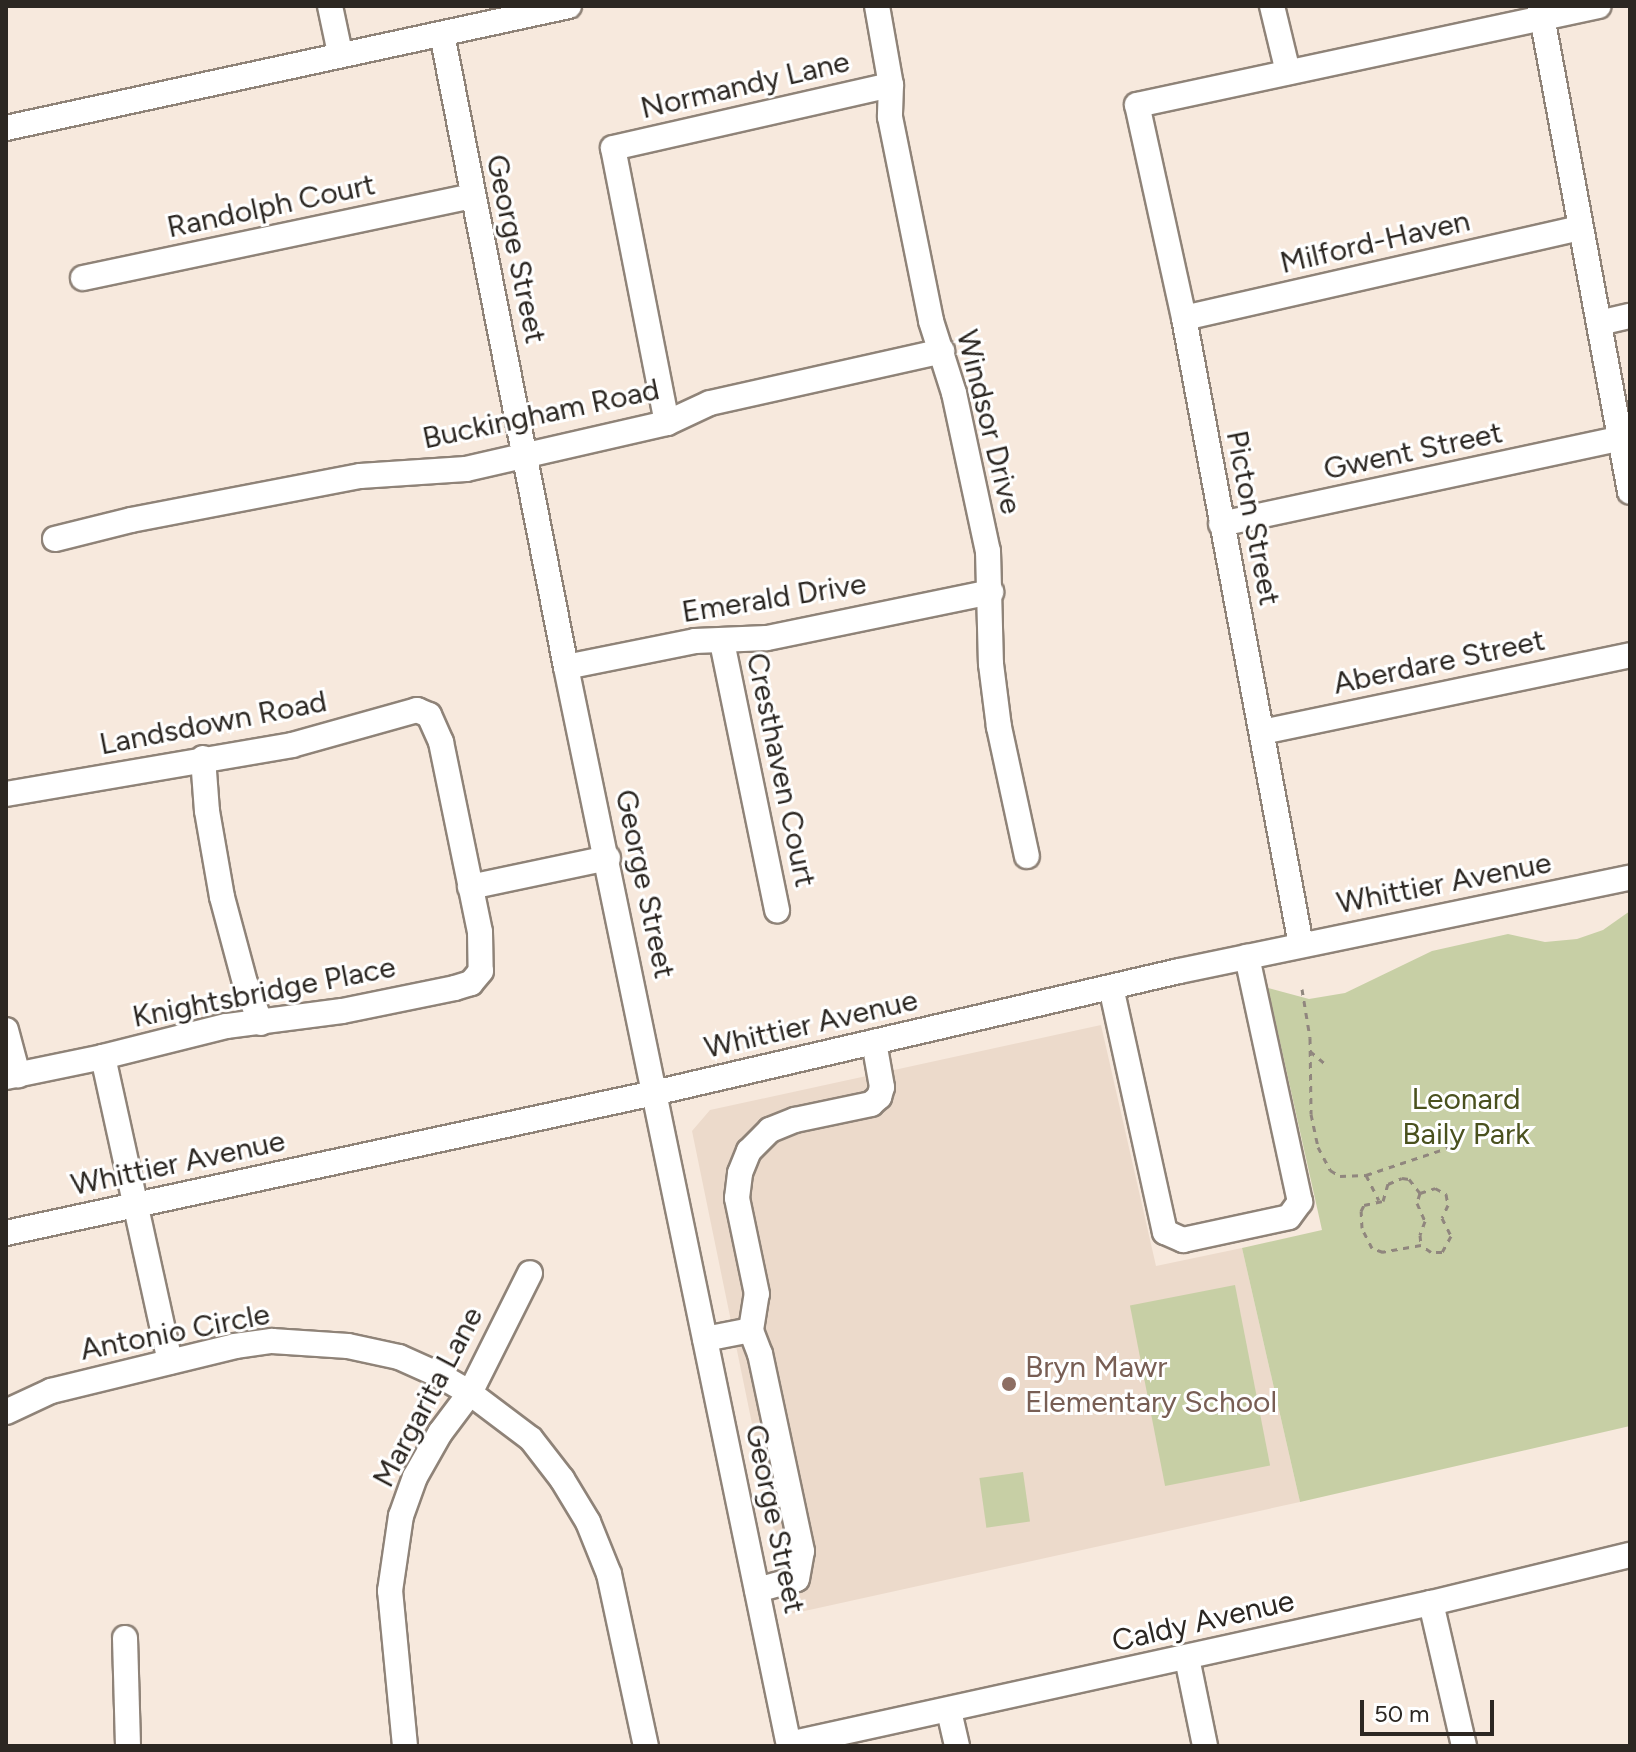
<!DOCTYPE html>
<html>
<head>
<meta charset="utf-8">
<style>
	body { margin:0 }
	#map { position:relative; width:1636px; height:1752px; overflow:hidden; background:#f7e9dd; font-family:Figtree,sans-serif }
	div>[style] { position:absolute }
	.education>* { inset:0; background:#ecdacb }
	.green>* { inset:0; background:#c7cfa5; transform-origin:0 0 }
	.path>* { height:3px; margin-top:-1.5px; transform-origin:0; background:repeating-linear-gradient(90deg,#90867e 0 6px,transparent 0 12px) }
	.roads { filter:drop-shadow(2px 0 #8f8378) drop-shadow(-2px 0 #8f8378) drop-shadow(0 2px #8f8378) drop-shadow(0 -2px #8f8378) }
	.minor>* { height:24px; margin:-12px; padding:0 12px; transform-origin:12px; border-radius:12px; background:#fff }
	.dots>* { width:22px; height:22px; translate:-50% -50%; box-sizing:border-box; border:4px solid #fff; border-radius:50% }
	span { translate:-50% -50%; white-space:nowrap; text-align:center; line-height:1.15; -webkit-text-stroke:6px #fff; paint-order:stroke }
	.street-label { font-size:30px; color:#2c2722 }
	.park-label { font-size:30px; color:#4a511e }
	.education-label { font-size:30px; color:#785e54 }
	.left { translate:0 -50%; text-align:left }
	.frame { position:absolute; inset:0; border:8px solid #2c2722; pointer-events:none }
	.scale { position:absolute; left:1360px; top:1700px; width:134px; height:36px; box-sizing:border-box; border:4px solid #2c2722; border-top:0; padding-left:10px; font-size:24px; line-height:28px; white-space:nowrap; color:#2c2722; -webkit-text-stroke:6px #fff; paint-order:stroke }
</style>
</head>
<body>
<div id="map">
	<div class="education">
		<i style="clip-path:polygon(1101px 1025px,1156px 1266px,1242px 1248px,1300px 1502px,791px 1614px,692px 1131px,710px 1110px)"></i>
	</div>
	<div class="green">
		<i style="clip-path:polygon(1630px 911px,1630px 1426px,1300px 1502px,1242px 1248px,1322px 1230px,1268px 988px,1309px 999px,1345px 993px,1432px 951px,1508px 934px,1545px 942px,1577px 939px,1603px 930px)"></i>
		<i style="left:1235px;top:1285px;width:184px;height:107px;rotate:79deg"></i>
		<i style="left:1023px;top:1472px;width:50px;height:44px;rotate:82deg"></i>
	</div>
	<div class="path">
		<i style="left:1302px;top:989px;width:50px;rotate:80.7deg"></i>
		<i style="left:1310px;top:1038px;width:76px;rotate:89.2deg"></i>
		<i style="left:1311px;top:1114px;width:34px;rotate:78deg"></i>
		<i style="left:1318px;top:1147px;width:26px;rotate:62deg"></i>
		<i style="left:1330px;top:1170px;width:12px;rotate:31deg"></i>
		<i style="left:1340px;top:1176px;width:26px;rotate:-2deg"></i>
		<i style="left:1366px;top:1175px;width:89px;rotate:-18.4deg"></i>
		<i style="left:1310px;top:1051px;width:23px;rotate:40deg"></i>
		<i style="left:1366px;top:1175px;width:28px;rotate:63deg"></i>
		<i style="left:1402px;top:1178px;width:7px;rotate:8deg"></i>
		<i style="left:1409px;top:1179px;width:18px;rotate:52deg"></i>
		<i style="left:1420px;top:1193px;width:16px;rotate:-18deg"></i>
		<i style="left:1435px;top:1188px;width:13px;rotate:29deg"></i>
		<i style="left:1446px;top:1194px;width:11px;rotate:80deg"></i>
		<i style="left:1448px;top:1205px;width:14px;rotate:115deg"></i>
		<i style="left:1442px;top:1218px;width:20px;rotate:63deg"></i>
		<i style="left:1451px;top:1236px;width:18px;rotate:119deg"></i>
		<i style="left:1442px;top:1252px;width:11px;rotate:180deg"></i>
		<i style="left:1431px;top:1252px;width:12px;rotate:-145deg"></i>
		<i style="left:1421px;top:1245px;width:39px;rotate:170deg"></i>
		<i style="left:1383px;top:1252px;width:12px;rotate:-160deg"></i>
		<i style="left:1372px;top:1248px;width:22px;rotate:-117deg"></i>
		<i style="left:1362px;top:1228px;width:17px;rotate:-93deg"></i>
		<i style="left:1361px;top:1211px;width:7px;rotate:-63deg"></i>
		<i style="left:1364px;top:1205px;width:19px;rotate:-12deg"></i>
		<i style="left:1383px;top:1201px;width:18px;rotate:-74deg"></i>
		<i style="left:1388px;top:1184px;width:15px;rotate:-23deg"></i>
		<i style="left:1420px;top:1193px;width:10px;rotate:107deg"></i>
		<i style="left:1417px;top:1203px;width:20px;rotate:66deg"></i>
		<i style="left:1425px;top:1221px;width:15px;rotate:110deg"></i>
		<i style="left:1420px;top:1235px;width:9px;rotate:84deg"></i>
	</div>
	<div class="roads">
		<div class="minor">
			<i style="left:330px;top:6px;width:48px;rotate:78deg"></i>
			<i style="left:877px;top:6px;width:80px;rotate:80deg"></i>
			<i style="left:891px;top:85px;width:32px;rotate:92deg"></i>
			<i style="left:890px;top:117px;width:208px;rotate:78.6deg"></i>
			<i style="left:931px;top:321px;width:76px;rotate:72.3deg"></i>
			<i style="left:954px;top:393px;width:162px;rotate:77.9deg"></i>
			<i style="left:988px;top:551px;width:113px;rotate:88.5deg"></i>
			<i style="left:991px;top:664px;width:64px;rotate:82.8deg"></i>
			<i style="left:999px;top:727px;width:132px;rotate:77.8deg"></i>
			<i style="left:1272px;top:6px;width:68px;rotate:76.4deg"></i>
			<i style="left:1540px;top:6px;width:494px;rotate:79.5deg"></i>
			<i style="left:442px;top:34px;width:645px;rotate:78.92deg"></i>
			<i style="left:566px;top:667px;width:1102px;rotate:78.32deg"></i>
			<i style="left:6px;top:128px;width:576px;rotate:-12.23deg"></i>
			<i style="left:83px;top:278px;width:398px;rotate:-11.9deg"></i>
			<i style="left:1184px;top:318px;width:406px;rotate:-12.8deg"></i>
			<i style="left:1599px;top:323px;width:32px;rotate:-13deg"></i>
			<i style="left:667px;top:423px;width:280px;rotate:-101.1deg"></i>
			<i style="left:613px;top:148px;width:285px;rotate:-12.8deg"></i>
			<i style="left:1221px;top:524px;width:407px;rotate:-12.1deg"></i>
			<i style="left:55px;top:539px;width:78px;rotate:-14deg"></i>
			<i style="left:131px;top:520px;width:233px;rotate:-10.9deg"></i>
			<i style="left:360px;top:476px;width:106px;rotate:-3.8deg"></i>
			<i style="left:466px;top:469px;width:206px;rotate:-12.9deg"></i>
			<i style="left:667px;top:423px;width:47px;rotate:-24.9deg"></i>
			<i style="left:710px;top:403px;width:238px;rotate:-12.6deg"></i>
			<i style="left:722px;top:642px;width:274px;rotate:78.4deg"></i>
			<i style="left:566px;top:667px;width:132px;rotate:-11.4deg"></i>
			<i style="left:695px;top:641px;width:72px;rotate:-2.4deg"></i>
			<i style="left:767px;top:638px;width:229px;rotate:-11.6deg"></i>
			<i style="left:1262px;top:732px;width:376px;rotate:-11.8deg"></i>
			<i style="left:203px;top:758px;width:53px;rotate:85.7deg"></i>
			<i style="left:207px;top:811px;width:87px;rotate:80.1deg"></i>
			<i style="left:222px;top:897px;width:89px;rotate:75deg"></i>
			<i style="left:245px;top:983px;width:43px;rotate:68.2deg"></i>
			<i style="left:6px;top:794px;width:290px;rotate:-9.7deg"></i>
			<i style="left:292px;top:745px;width:130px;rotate:-15.6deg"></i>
			<i style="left:417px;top:710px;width:13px;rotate:23deg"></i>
			<i style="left:429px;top:715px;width:30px;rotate:66deg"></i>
			<i style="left:441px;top:742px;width:194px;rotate:78.4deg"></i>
			<i style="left:480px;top:932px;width:39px;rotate:89deg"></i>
			<i style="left:481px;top:971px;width:16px;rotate:130deg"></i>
			<i style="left:471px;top:983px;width:17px;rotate:163deg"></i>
			<i style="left:455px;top:988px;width:115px;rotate:168.5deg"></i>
			<i style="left:342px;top:1011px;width:117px;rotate:172.6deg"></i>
			<i style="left:226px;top:1026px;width:127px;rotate:165.9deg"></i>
			<i style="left:103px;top:1057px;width:99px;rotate:168.3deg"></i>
			<i style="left:470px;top:887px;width:141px;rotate:-11.9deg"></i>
			<i style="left:1301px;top:945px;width:638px;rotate:-100.57deg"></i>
			<i style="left:1184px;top:318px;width:218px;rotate:-102.4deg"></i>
			<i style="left:1137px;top:105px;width:472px;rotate:-12.1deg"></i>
			<i style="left:1111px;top:987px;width:251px;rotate:77.6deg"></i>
			<i style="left:1165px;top:1232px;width:20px;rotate:24deg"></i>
			<i style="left:1183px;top:1240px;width:108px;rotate:-12.2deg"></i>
			<i style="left:1289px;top:1217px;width:19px;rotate:-54deg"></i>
			<i style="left:1300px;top:1202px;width:251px;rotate:-102.2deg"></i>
			<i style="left:6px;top:1030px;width:47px;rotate:75.1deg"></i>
			<i style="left:103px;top:1057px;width:312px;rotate:77.6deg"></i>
			<i style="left:6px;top:1233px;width:663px;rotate:-12.19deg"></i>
			<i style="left:654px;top:1093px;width:539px;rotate:-13.08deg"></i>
			<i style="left:1179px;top:971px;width:460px;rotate:-11.7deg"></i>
			<i style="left:705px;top:1339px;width:47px;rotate:-11.1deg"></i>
			<i style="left:6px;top:1412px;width:50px;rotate:-25deg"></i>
			<i style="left:51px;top:1391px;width:189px;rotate:-13.7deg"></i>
			<i style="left:235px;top:1346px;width:37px;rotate:-8deg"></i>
			<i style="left:272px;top:1341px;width:76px;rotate:3.8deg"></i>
			<i style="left:348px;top:1346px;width:52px;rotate:12.2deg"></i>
			<i style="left:399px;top:1357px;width:44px;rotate:24.2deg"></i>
			<i style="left:439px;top:1375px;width:36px;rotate:30deg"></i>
			<i style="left:470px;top:1393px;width:76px;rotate:37deg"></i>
			<i style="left:531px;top:1439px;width:51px;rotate:52.2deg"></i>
			<i style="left:562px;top:1479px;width:50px;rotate:58.8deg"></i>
			<i style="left:588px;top:1522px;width:56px;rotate:68deg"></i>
			<i style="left:609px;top:1574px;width:176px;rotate:77.9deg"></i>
			<i style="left:757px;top:1590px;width:41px;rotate:-15.4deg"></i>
			<i style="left:797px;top:1579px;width:28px;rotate:-80deg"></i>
			<i style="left:802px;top:1551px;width:201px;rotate:-102deg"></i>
			<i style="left:760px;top:1354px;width:26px;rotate:-111deg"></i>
			<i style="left:751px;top:1330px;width:36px;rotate:-81deg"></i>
			<i style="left:757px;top:1294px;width:98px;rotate:-101.8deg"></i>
			<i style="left:737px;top:1198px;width:25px;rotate:-83deg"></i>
			<i style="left:740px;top:1173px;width:24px;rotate:-68deg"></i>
			<i style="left:749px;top:1151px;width:30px;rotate:-45deg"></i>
			<i style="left:770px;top:1130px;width:27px;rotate:-22deg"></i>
			<i style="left:795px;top:1120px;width:78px;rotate:-11.9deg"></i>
			<i style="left:871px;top:1104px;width:11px;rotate:-41deg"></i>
			<i style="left:879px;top:1097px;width:10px;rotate:-73deg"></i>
			<i style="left:882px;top:1087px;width:46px;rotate:-100.1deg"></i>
			<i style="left:1431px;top:1603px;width:147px;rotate:77deg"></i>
			<i style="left:125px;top:1638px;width:108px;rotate:88.4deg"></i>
			<i style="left:1187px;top:1658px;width:90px;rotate:78.4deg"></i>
			<i style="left:949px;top:1711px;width:36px;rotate:77deg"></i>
			<i style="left:789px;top:1744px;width:657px;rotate:-12.39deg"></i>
			<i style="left:1431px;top:1603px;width:205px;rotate:-13.6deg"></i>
			<i style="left:405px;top:1746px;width:156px;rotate:-95.5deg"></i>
			<i style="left:390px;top:1591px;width:76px;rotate:-81.7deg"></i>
			<i style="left:401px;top:1516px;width:41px;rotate:-70.3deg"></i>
			<i style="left:415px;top:1477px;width:51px;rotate:-60.4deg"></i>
			<i style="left:440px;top:1433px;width:50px;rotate:-53.1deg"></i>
			<i style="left:470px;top:1393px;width:134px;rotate:-63.4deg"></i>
		</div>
	</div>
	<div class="dots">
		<i style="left:1009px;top:1384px;background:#8d6e63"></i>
	</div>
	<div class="street-label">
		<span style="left:745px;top:85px;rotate:-13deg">Normandy Lane</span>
		<span style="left:271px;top:206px;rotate:-12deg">Randolph Court</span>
		<span style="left:1375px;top:242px;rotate:-13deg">Milford-Haven</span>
		<span style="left:516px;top:249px;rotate:78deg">George Street</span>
		<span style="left:541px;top:414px;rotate:-12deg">Buckingham Road</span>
		<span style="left:989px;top:422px;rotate:76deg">Windsor Drive</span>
		<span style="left:1413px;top:451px;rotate:-12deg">Gwent Street</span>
		<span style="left:1253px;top:518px;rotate:79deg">Picton Street</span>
		<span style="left:774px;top:598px;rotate:-9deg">Emerald Drive</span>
		<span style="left:1439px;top:662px;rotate:-12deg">Aberdare Street</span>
		<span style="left:213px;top:723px;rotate:-11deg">Landsdown Road</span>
		<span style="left:781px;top:770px;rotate:78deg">Cresthaven Court</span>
		<span style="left:1444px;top:883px;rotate:-11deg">Whittier Avenue</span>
		<span style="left:645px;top:884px;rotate:78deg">George Street</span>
		<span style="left:264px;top:992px;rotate:-11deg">Knightsbridge Place</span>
		<span style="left:811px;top:1024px;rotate:-13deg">Whittier Avenue</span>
		<span style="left:178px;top:1163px;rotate:-12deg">Whittier Avenue</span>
		<span style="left:175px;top:1332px;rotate:-11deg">Antonio Circle</span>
		<span style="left:428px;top:1397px;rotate:-62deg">Margarita Lane</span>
		<span style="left:775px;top:1519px;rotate:78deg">George Street</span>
		<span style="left:1203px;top:1621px;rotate:-13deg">Caldy Avenue</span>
	</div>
	<div class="park-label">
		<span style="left:1466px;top:1116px">Leonard<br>Baily Park</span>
	</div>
	<div class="education-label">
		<span class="left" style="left:1025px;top:1384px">Bryn Mawr<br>Elementary School</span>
	</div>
	<div class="frame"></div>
	<div class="scale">50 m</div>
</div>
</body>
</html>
